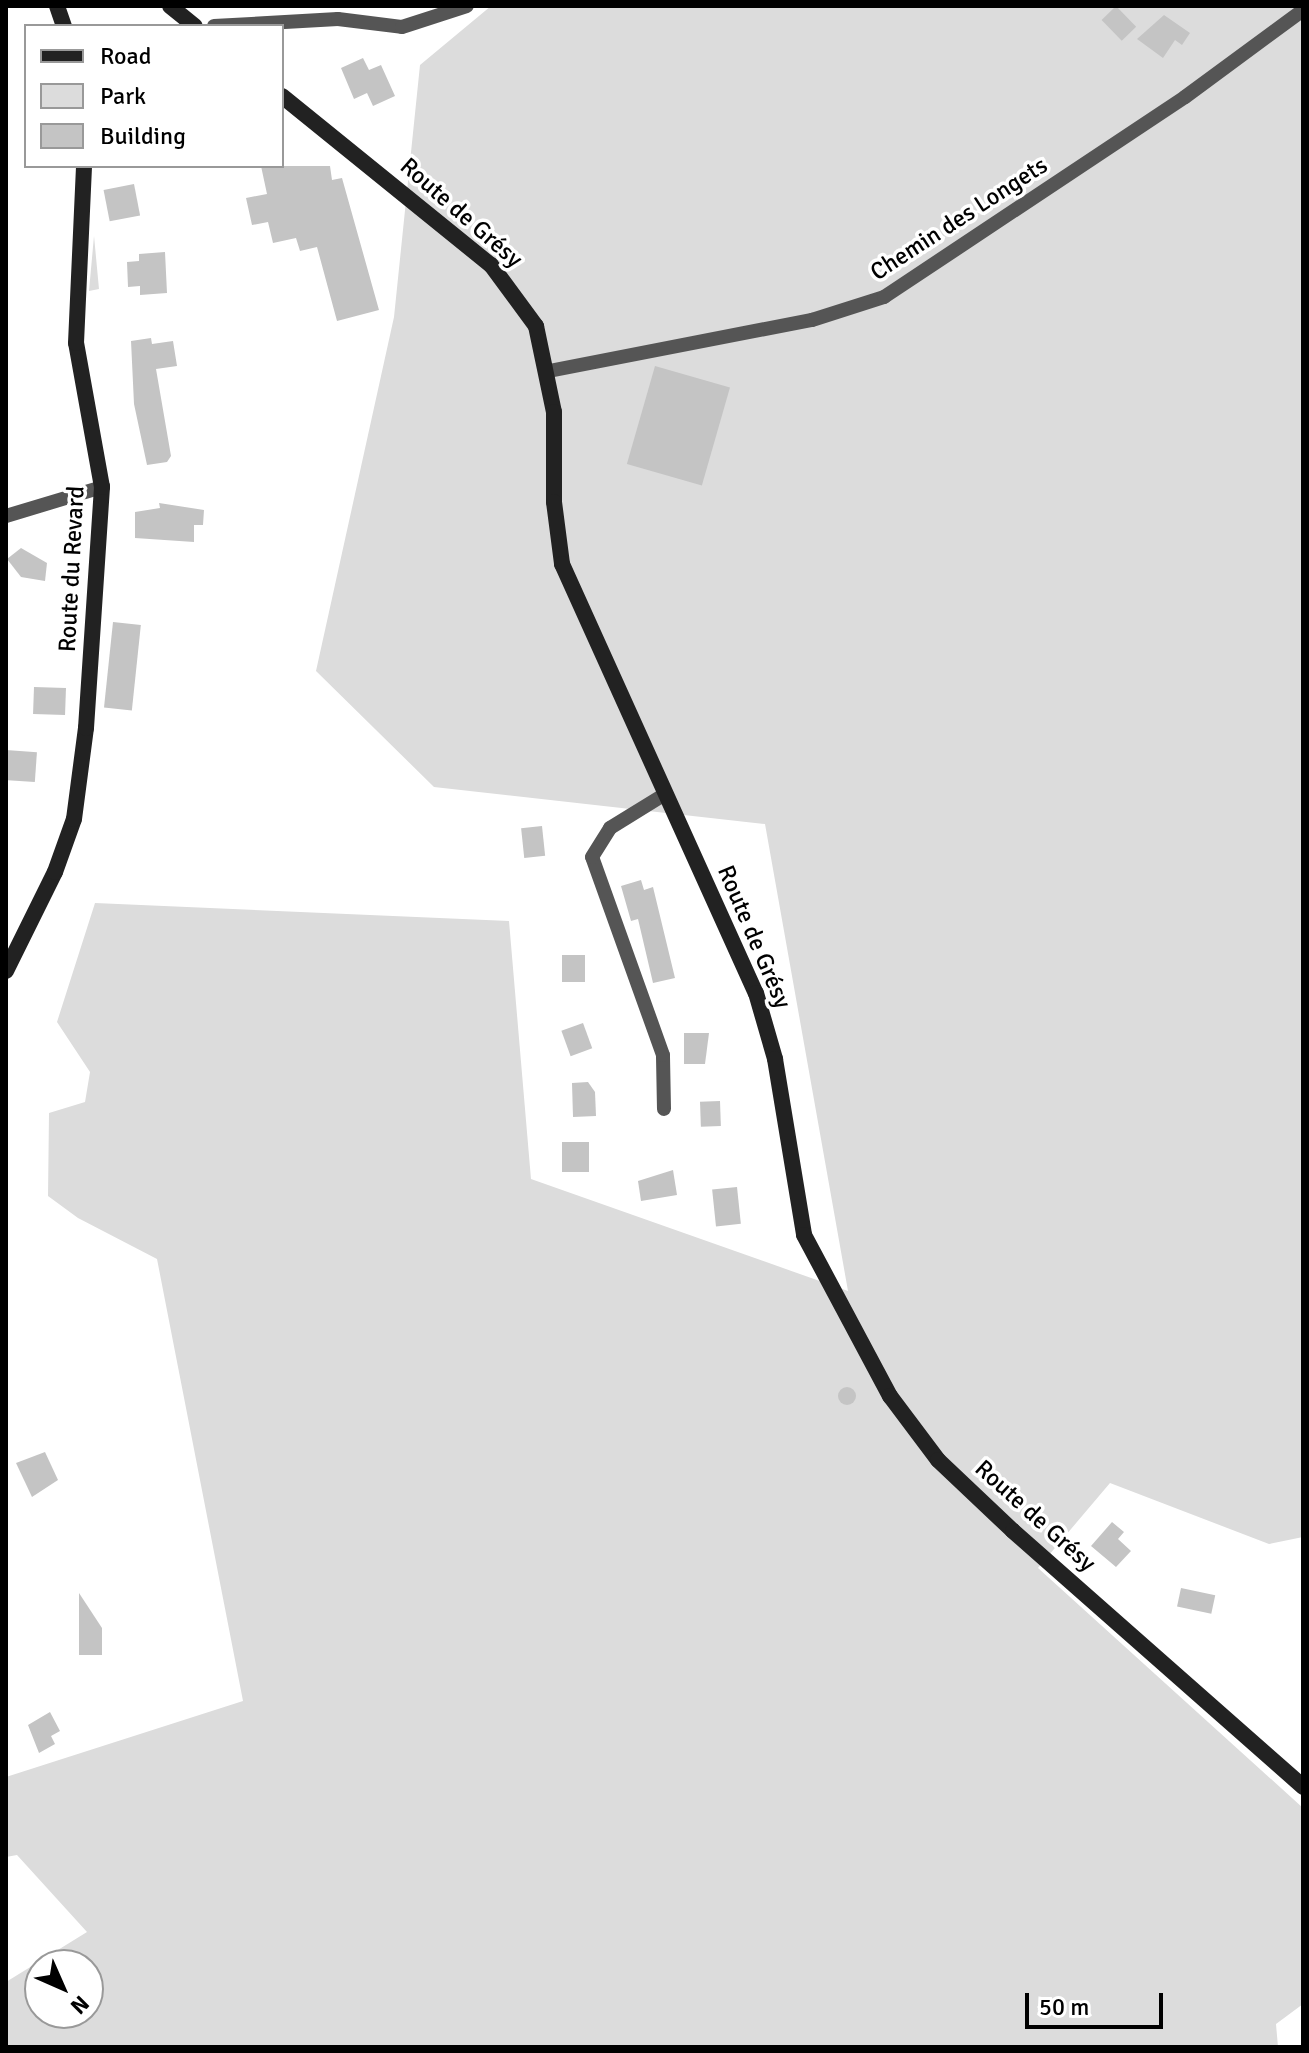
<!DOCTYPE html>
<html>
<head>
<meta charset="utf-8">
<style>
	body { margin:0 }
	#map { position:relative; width:1309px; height:2053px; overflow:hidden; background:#fff; font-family:Signika,sans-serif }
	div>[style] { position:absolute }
	.green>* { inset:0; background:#dcdcdc }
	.building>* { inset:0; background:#c4c4c4; transform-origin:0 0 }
	.round { border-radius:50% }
	.street>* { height:14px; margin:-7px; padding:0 7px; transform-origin:7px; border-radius:7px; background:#555 }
	.secondary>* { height:16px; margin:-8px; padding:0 8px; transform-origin:8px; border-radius:8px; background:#222 }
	span { translate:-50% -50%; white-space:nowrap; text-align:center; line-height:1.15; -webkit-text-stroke:7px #fff; paint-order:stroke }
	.street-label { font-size:24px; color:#000 }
	.frame { position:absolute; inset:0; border:8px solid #000; pointer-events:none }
	.legend { position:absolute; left:24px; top:24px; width:260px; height:144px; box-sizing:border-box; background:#fff; border:2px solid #999; margin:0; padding:10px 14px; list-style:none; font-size:24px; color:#000 }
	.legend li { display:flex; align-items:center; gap:16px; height:40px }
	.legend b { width:40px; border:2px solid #999 }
	.north { position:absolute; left:24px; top:1949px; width:80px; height:80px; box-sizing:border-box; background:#fff; border:2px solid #999; border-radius:50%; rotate:135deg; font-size:22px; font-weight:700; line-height:32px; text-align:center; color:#000 }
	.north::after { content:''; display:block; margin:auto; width:28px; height:36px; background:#000; clip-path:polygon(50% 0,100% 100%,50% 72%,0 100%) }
	.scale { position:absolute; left:1025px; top:1993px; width:138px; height:36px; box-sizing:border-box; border:4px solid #000; border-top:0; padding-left:10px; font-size:24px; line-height:28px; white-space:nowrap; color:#000; -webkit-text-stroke:6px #fff; paint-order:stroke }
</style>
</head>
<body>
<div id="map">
	<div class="green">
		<i style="clip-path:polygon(evenodd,491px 6px,1303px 6px,1303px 1537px,1269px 1544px,1110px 1483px,1038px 1568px,1303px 1808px,1303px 2004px,1276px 2024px,1278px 2047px,6px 2047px,6px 1982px,87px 1932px,17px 1855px,6px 1857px,6px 1777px,243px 1701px,157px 1259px,78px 1218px,48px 1196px,49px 1113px,85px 1102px,90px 1072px,57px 1022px,95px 903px,509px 921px,531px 1179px,848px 1291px,765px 824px,434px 787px,316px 671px,394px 317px,420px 65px,491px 6px,40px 1965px,88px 1965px,88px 2013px,40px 2013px,40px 1965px)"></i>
		<i style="clip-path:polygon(94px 236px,99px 289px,89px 291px)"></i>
	</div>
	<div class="building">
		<i style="left:1116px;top:6px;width:29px;height:20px;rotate:46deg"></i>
		<i style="clip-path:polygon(1164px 15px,1190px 33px,1182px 45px,1175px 40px,1163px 58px,1137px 39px)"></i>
		<i style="clip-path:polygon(363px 58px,369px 70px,381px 65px,395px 96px,373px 106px,367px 93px,354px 99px,341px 68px)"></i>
		<i style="clip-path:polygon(261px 166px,330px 166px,332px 180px,342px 178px,379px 310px,337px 321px,317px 247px,300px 251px,296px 238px,273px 243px,268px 222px,252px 225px,246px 198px,267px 194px)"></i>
		<i style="left:134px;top:184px;width:32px;height:31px;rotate:79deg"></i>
		<i style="clip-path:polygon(165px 252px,167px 293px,140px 295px,140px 286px,128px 287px,127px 262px,139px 261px,139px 254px)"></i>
		<i style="clip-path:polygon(151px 338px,152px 344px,173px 341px,177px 366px,156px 369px,171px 456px,167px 462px,147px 465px,134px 404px,131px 341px)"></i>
		<i style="left:655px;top:366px;width:78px;height:102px;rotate:16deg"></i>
		<i style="clip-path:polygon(159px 503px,204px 510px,203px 525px,194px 525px,194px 542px,135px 538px,135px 512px,160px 508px)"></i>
		<i style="clip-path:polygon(21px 548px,47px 563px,45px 581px,21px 577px,7px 559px)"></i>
		<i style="left:113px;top:622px;width:28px;height:86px;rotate:6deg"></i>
		<i style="left:34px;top:687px;width:32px;height:27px;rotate:2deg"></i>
		<i style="left:6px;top:750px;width:31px;height:30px;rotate:4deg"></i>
		<i style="left:542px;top:826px;width:30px;height:21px;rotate:84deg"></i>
		<i style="clip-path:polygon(641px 880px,644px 890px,653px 887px,675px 978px,653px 983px,638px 919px,631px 921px,621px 886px)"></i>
		<i style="left:562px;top:955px;width:23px;height:27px"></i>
		<i style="left:583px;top:1023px;width:27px;height:23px;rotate:70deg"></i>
		<i style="clip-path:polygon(684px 1033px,709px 1033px,705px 1064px,684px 1064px)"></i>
		<i style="clip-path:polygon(588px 1082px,595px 1092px,596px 1116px,573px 1117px,572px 1083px)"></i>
		<i style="left:720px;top:1101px;width:25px;height:20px;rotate:88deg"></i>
		<i style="left:562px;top:1142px;width:27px;height:30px"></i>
		<i style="clip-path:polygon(673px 1170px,677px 1195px,641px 1201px,638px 1181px)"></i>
		<i style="left:737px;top:1187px;width:37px;height:25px;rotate:84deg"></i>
		<i class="round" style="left:838px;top:1387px;width:18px;height:18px"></i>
		<i style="clip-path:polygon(45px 1452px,58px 1480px,32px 1497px,16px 1463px)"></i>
		<i style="clip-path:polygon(1112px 1522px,1124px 1532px,1118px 1539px,1131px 1551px,1116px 1567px,1091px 1546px)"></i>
		<i style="left:1181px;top:1588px;width:35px;height:19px;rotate:12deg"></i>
		<i style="clip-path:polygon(79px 1593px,102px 1628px,102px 1655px,79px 1655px)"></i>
		<i style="clip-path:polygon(50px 1712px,60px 1731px,51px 1736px,55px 1744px,39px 1753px,28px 1725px)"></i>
	</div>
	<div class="street">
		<i style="left:214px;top:26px;width:124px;rotate:-3.2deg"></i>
		<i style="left:338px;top:19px;width:64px;rotate:7.1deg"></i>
		<i style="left:402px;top:27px;width:68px;rotate:-17.9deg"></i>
		<i style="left:549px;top:371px;width:268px;rotate:-11deg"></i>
		<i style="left:812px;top:320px;width:76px;rotate:-17.7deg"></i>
		<i style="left:884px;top:297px;width:361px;rotate:-33.6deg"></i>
		<i style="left:1185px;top:97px;width:147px;rotate:-36.4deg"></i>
		<i style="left:6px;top:516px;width:100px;rotate:-16.8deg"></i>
		<i style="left:664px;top:1109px;width:54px;rotate:-91.1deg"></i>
		<i style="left:663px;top:1055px;width:210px;rotate:-109.7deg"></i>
		<i style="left:592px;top:857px;width:34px;rotate:-58deg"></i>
		<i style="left:610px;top:828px;width:65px;rotate:-31.7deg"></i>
	</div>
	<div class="secondary">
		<i style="left:57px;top:6px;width:21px;rotate:71deg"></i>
		<i style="left:170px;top:6px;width:32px;rotate:39deg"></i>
		<i style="left:282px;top:96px;width:269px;rotate:39deg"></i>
		<i style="left:491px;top:265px;width:76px;rotate:53.6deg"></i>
		<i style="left:536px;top:326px;width:88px;rotate:78.2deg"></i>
		<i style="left:554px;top:412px;width:90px;rotate:90deg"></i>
		<i style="left:554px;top:502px;width:63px;rotate:82.6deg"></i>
		<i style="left:562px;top:564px;width:471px;rotate:65.7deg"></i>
		<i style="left:756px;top:993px;width:69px;rotate:73.9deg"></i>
		<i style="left:775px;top:1059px;width:178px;rotate:80.6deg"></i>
		<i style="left:804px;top:1235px;width:183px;rotate:61.9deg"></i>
		<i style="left:890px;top:1396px;width:80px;rotate:53.1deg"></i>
		<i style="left:938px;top:1460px;width:103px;rotate:43.4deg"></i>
		<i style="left:1013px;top:1531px;width:387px;rotate:41.4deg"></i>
		<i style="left:6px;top:971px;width:110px;rotate:-63.7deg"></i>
		<i style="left:55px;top:872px;width:56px;rotate:-70.3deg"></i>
		<i style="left:74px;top:819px;width:92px;rotate:-82.5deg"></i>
		<i style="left:86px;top:728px;width:242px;rotate:-86.2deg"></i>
		<i style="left:102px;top:487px;width:146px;rotate:-100.2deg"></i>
		<i style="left:76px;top:343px;width:177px;rotate:-87.4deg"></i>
	</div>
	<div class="street-label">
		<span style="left:461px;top:213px;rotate:41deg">Route de Grésy</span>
		<span style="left:959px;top:219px;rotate:-33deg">Chemin des Longets</span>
		<span style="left:72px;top:569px;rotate:-87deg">Route du Revard</span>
		<span style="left:754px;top:937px;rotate:67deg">Route de Grésy</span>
		<span style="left:1035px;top:1516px;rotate:42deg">Route de Grésy</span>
	</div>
	<div class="frame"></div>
	<ul class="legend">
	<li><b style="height:10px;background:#222"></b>Road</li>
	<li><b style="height:22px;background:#dcdcdc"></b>Park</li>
	<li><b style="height:22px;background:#c4c4c4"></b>Building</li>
	</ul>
	<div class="north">N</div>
	<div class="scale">50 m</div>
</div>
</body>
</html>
